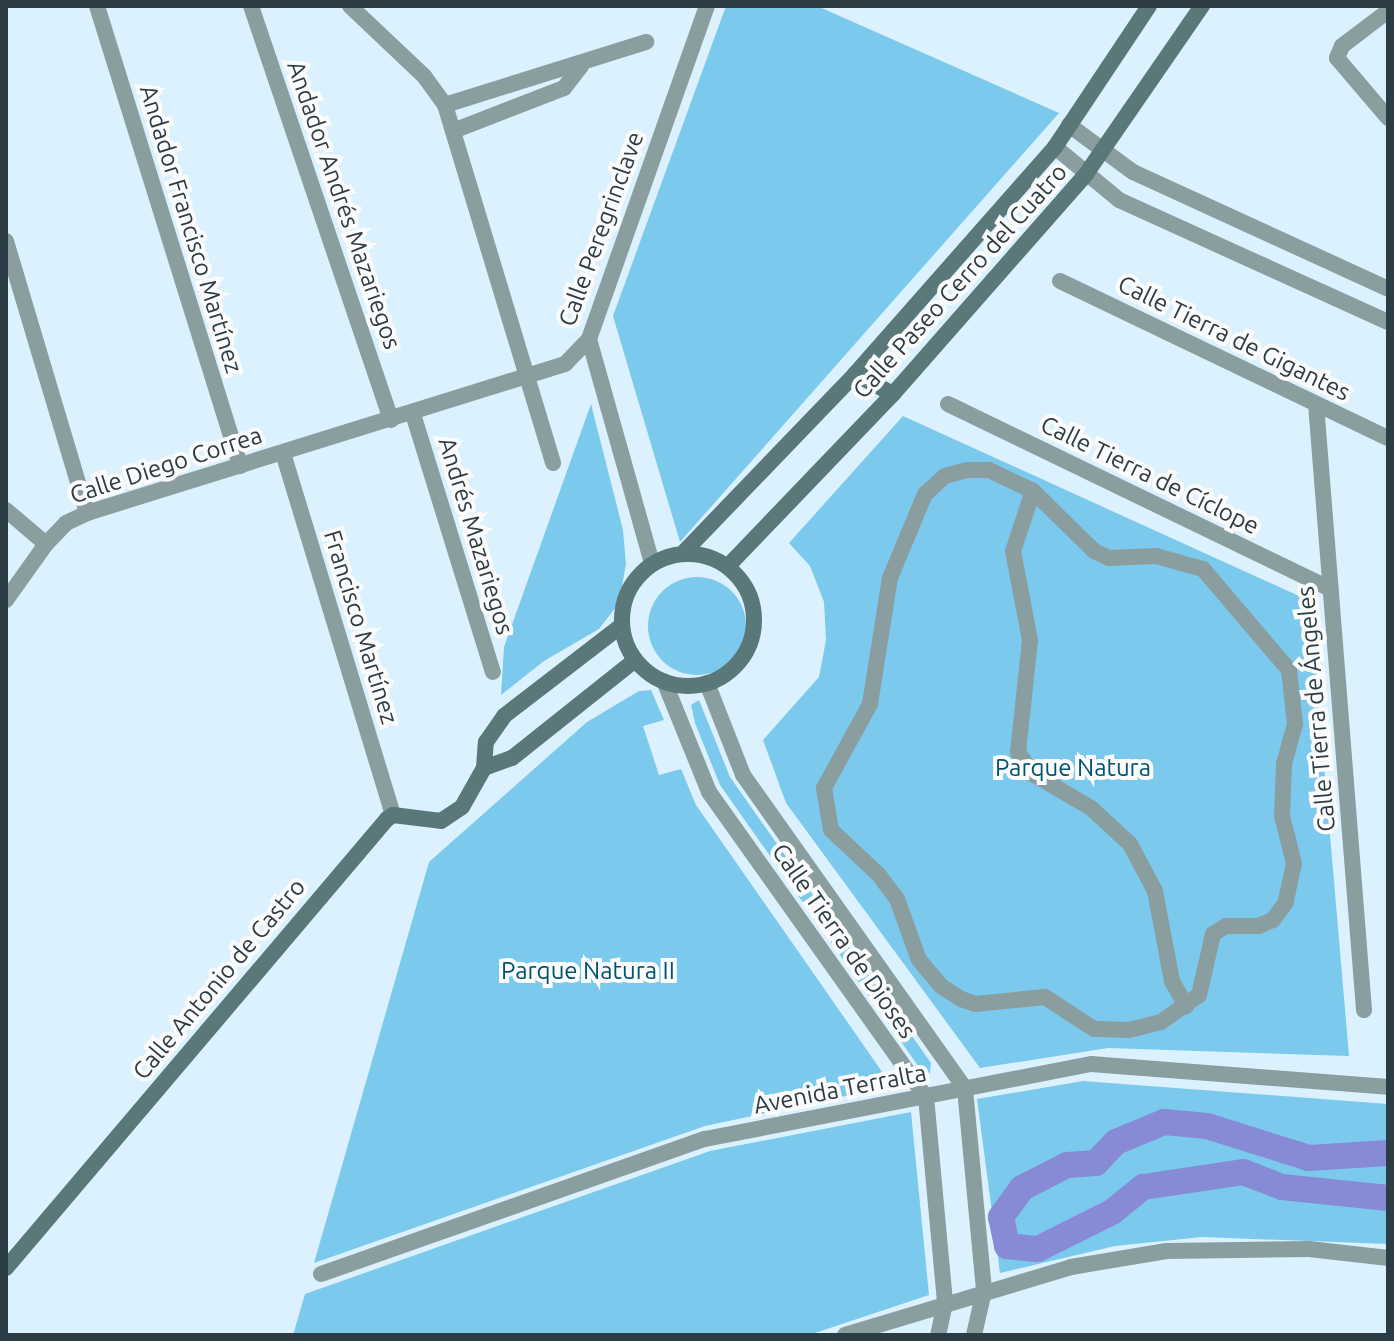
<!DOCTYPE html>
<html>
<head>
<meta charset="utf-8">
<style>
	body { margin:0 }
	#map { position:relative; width:1394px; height:1341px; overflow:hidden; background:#dbf2fe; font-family:Ubuntu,sans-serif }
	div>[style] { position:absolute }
	.green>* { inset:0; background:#7cc9ee }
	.round { border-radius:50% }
	.canal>* { height:26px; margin:-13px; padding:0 13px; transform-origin:13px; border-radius:13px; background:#878bd5 }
	.street>* { height:16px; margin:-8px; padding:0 8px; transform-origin:8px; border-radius:8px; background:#8a9ea0 }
	.secondary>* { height:16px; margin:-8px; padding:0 8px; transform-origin:8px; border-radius:8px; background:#5a777a }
	.secondary>.ring { margin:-8px; padding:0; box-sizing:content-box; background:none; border:16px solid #5a777a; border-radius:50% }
	span { translate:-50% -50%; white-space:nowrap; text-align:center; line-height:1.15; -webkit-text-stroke:8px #fbfbfb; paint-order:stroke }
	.street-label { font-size:24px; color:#2c3c44 }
	.park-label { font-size:24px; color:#005370 }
	.frame { position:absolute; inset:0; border:8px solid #2c3c44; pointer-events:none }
</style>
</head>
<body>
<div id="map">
	<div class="green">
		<i style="clip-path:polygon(726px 6px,817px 6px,1059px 113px,680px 542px,613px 316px)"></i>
		<i style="clip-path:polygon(591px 404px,623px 530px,626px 564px,619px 603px,599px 629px,544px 661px,501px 695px,504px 647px)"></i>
		<i style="clip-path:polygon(903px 416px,1310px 601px,1349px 1056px,1108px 1048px,980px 1068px,786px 803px,763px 740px,819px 677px,826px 640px,824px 602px,810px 566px,789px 543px)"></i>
		<i class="round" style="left:648px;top:577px;width:98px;height:98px"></i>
		<i style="clip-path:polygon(651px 690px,664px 720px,643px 726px,659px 775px,681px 769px,696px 805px,892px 1086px,705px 1126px,314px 1263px,429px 862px,587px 722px,639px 691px)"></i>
		<i style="clip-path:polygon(699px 700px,730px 777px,931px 1063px,930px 1073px,921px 1070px,720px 785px,695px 723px,691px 705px)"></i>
		<i style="clip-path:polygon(1083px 1081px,1388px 1104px,1388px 1244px,1202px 1237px,1115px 1246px,1000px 1273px,977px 1099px)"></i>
		<i style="clip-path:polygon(911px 1112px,929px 1295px,809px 1335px,293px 1335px,305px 1294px,710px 1151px)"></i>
	</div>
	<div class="canal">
		<i style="left:1388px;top:1153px;width:79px;rotate:176.4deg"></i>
		<i style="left:1309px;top:1158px;width:107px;rotate:-162.6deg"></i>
		<i style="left:1207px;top:1126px;width:43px;rotate:-174.7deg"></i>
		<i style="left:1164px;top:1122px;width:52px;rotate:157.4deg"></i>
		<i style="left:1116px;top:1142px;width:29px;rotate:134deg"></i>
		<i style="left:1096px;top:1163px;width:29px;rotate:176deg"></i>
		<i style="left:1067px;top:1165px;width:51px;rotate:152.9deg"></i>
		<i style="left:1022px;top:1188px;width:36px;rotate:126deg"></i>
		<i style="left:1001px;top:1217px;width:30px;rotate:78deg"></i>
		<i style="left:1007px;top:1246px;width:31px;rotate:6deg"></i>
		<i style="left:1038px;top:1249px;width:83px;rotate:-26.6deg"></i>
		<i style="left:1112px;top:1212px;width:40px;rotate:-39deg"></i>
		<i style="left:1143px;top:1187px;width:101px;rotate:-8.5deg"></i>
		<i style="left:1243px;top:1172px;width:42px;rotate:21deg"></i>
		<i style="left:1282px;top:1187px;width:107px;rotate:5.9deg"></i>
	</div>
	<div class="street">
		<i style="left:97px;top:6px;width:482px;rotate:72.7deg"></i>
		<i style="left:251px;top:6px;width:437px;rotate:71.3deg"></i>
		<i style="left:350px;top:6px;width:102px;rotate:43.4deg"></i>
		<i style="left:424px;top:76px;width:36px;rotate:54deg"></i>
		<i style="left:445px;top:105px;width:374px;rotate:73.2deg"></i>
		<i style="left:1388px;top:11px;width:58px;rotate:142.7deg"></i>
		<i style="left:1342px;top:46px;width:13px;rotate:113deg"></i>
		<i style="left:1337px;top:58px;width:79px;rotate:49.6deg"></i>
		<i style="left:445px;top:105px;width:211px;rotate:-17.4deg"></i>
		<i style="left:1069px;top:125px;width:79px;rotate:36.3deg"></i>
		<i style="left:1133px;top:172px;width:281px;rotate:24.6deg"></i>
		<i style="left:453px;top:131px;width:119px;rotate:-21.2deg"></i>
		<i style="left:564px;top:88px;width:28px;rotate:-52deg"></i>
		<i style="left:1055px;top:147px;width:83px;rotate:39.6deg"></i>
		<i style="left:1119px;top:200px;width:295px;rotate:24.4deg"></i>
		<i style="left:6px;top:241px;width:284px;rotate:73.4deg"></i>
		<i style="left:1060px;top:281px;width:364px;rotate:25.6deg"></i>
		<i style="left:589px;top:339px;width:233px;rotate:74.3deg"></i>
		<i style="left:948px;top:404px;width:425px;rotate:25.8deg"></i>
		<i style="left:1316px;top:404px;width:608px;rotate:85.47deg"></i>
		<i style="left:413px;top:414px;width:270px;rotate:72.8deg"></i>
		<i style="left:283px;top:453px;width:378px;rotate:73.1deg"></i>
		<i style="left:967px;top:470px;width:22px"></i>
		<i style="left:989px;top:470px;width:49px;rotate:25.5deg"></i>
		<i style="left:1033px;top:491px;width:86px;rotate:44.5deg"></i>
		<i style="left:1094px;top:551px;width:17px;rotate:25deg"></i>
		<i style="left:1109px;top:558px;width:47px;rotate:-2.4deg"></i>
		<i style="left:1156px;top:556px;width:49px;rotate:15.5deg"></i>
		<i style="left:1203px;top:569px;width:133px;rotate:49.6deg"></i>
		<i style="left:1289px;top:670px;width:54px;rotate:83.7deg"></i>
		<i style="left:1295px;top:724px;width:41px;rotate:105.4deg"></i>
		<i style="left:1284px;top:764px;width:52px;rotate:92.2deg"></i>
		<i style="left:1282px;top:816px;width:49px;rotate:75.7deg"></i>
		<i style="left:1294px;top:863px;width:40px;rotate:102deg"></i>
		<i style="left:1286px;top:902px;width:22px;rotate:126deg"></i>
		<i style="left:1273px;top:920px;width:16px;rotate:158deg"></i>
		<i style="left:1258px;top:926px;width:32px;rotate:180deg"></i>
		<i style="left:1226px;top:926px;width:15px;rotate:148deg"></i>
		<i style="left:1213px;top:934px;width:63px;rotate:102.9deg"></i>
		<i style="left:1199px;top:995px;width:47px;rotate:144.6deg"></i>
		<i style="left:1161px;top:1022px;width:34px;rotate:166deg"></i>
		<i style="left:1128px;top:1030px;width:34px;rotate:-178deg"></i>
		<i style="left:1094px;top:1029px;width:59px;rotate:-146.9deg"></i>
		<i style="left:1045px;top:997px;width:70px;rotate:174.3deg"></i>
		<i style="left:975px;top:1004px;width:15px;rotate:-160deg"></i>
		<i style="left:961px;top:999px;width:24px;rotate:-147deg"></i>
		<i style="left:941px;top:986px;width:34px;rotate:-130deg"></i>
		<i style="left:919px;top:960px;width:65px;rotate:-109.8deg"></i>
		<i style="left:897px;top:899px;width:31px;rotate:-127deg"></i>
		<i style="left:878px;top:874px;width:64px;rotate:-136.9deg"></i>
		<i style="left:831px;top:830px;width:43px;rotate:-99.5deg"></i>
		<i style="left:824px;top:788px;width:96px;rotate:-61.3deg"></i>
		<i style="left:870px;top:704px;width:128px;rotate:-81deg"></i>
		<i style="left:890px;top:578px;width:91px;rotate:-67.4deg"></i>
		<i style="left:925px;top:494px;width:27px;rotate:-42deg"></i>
		<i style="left:945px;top:476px;width:23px;rotate:-15deg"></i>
		<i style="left:1033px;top:491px;width:63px;rotate:108.4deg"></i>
		<i style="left:1013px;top:551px;width:91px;rotate:79.2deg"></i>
		<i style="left:1030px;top:640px;width:113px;rotate:96.1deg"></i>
		<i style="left:1018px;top:752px;width:27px;rotate:56deg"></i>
		<i style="left:1033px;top:774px;width:67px;rotate:30.4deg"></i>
		<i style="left:1091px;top:808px;width:53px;rotate:42.7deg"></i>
		<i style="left:1130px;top:844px;width:53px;rotate:62deg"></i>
		<i style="left:1155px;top:891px;width:92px;rotate:79.3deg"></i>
		<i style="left:1172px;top:981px;width:29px;rotate:61deg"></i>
		<i style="left:6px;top:510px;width:52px;rotate:40.4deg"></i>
		<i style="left:6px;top:600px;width:69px;rotate:-54.5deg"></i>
		<i style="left:46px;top:544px;width:29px;rotate:-46deg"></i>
		<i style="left:66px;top:523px;width:23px;rotate:-25deg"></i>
		<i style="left:87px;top:513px;width:501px;rotate:-17.31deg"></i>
		<i style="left:565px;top:364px;width:35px;rotate:-46deg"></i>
		<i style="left:589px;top:339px;width:353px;rotate:-70.5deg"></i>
		<i style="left:664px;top:681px;width:120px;rotate:67.9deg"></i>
		<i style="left:709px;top:792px;width:374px;rotate:54.6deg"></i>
		<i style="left:926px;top:1097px;width:207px;rotate:84.7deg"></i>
		<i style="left:945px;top:1303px;width:33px;rotate:102deg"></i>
		<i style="left:707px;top:683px;width:99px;rotate:68.6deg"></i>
		<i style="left:743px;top:775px;width:385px;rotate:54.7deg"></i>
		<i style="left:965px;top:1089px;width:203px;rotate:84.6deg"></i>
		<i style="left:984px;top:1291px;width:45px;rotate:102.8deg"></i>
		<i style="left:321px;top:1274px;width:407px;rotate:-19.4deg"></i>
		<i style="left:705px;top:1139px;width:393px;rotate:-11deg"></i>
		<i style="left:1091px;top:1064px;width:298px;rotate:4.4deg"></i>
		<i style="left:845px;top:1335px;width:236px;rotate:-16.7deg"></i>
		<i style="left:1071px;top:1267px;width:97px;rotate:-9.5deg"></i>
		<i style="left:1167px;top:1251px;width:142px;rotate:-0.8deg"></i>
		<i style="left:1309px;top:1249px;width:80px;rotate:6.5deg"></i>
	</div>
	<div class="secondary">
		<i style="left:855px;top:374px;width:43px;rotate:27.8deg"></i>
		<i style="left:683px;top:553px;width:248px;rotate:-46.1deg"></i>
		<i style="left:855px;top:374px;width:303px;rotate:-48.6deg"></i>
		<i style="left:1055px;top:147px;width:169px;rotate:-56.3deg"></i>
		<i class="ring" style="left:622px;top:554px;width:116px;height:116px"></i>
		<i style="left:728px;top:566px;width:238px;rotate:-46.2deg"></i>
		<i style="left:893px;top:394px;width:293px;rotate:-48.7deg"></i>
		<i style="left:1086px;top:174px;width:204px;rotate:-55.4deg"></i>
		<i style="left:484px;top:768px;width:30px;rotate:-20deg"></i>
		<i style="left:512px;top:758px;width:157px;rotate:-38.5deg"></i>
		<i style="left:6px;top:1268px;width:589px;rotate:-49.68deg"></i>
		<i style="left:387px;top:819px;width:7px;rotate:-34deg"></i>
		<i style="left:393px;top:815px;width:48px;rotate:7.1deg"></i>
		<i style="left:441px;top:821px;width:25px;rotate:-34deg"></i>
		<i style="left:462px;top:807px;width:45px;rotate:-60.6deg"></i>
		<i style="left:484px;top:768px;width:26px;rotate:-86deg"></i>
		<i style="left:486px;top:742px;width:32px;rotate:-55deg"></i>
		<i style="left:504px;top:716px;width:149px;rotate:-37.6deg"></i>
	</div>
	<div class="street-label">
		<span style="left:344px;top:205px;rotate:71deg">Andador Andrés Mazariegos</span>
		<span style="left:191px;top:229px;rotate:73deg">Andador Francisco Martínez</span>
		<span style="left:601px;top:229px;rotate:-70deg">Calle Peregrinclave</span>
		<span style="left:960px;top:281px;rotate:-48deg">Calle Paseo Cerro del Cuatro</span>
		<span style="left:1234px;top:338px;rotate:26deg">Calle Tierra de Gigantes</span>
		<span style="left:166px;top:465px;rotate:-18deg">Calle Diego Correa</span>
		<span style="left:1150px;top:475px;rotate:26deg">Calle Tierra de Cíclope</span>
		<span style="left:476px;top:536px;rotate:73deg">Andrés Mazariegos</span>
		<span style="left:361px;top:627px;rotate:73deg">Francisco Martínez</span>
		<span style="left:1316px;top:709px;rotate:-95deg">Calle Tierra de Ángeles</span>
		<span style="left:844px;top:941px;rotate:55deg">Calle Tierra de Dioses</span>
		<span style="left:219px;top:979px;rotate:-50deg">Calle Antonio de Castro</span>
		<span style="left:840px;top:1089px;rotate:-11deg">Avenida Terralta</span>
	</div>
	<div class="park-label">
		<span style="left:1073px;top:768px">Parque Natura</span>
		<span style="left:588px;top:971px">Parque Natura II</span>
	</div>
	<div class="frame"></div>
</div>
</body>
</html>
